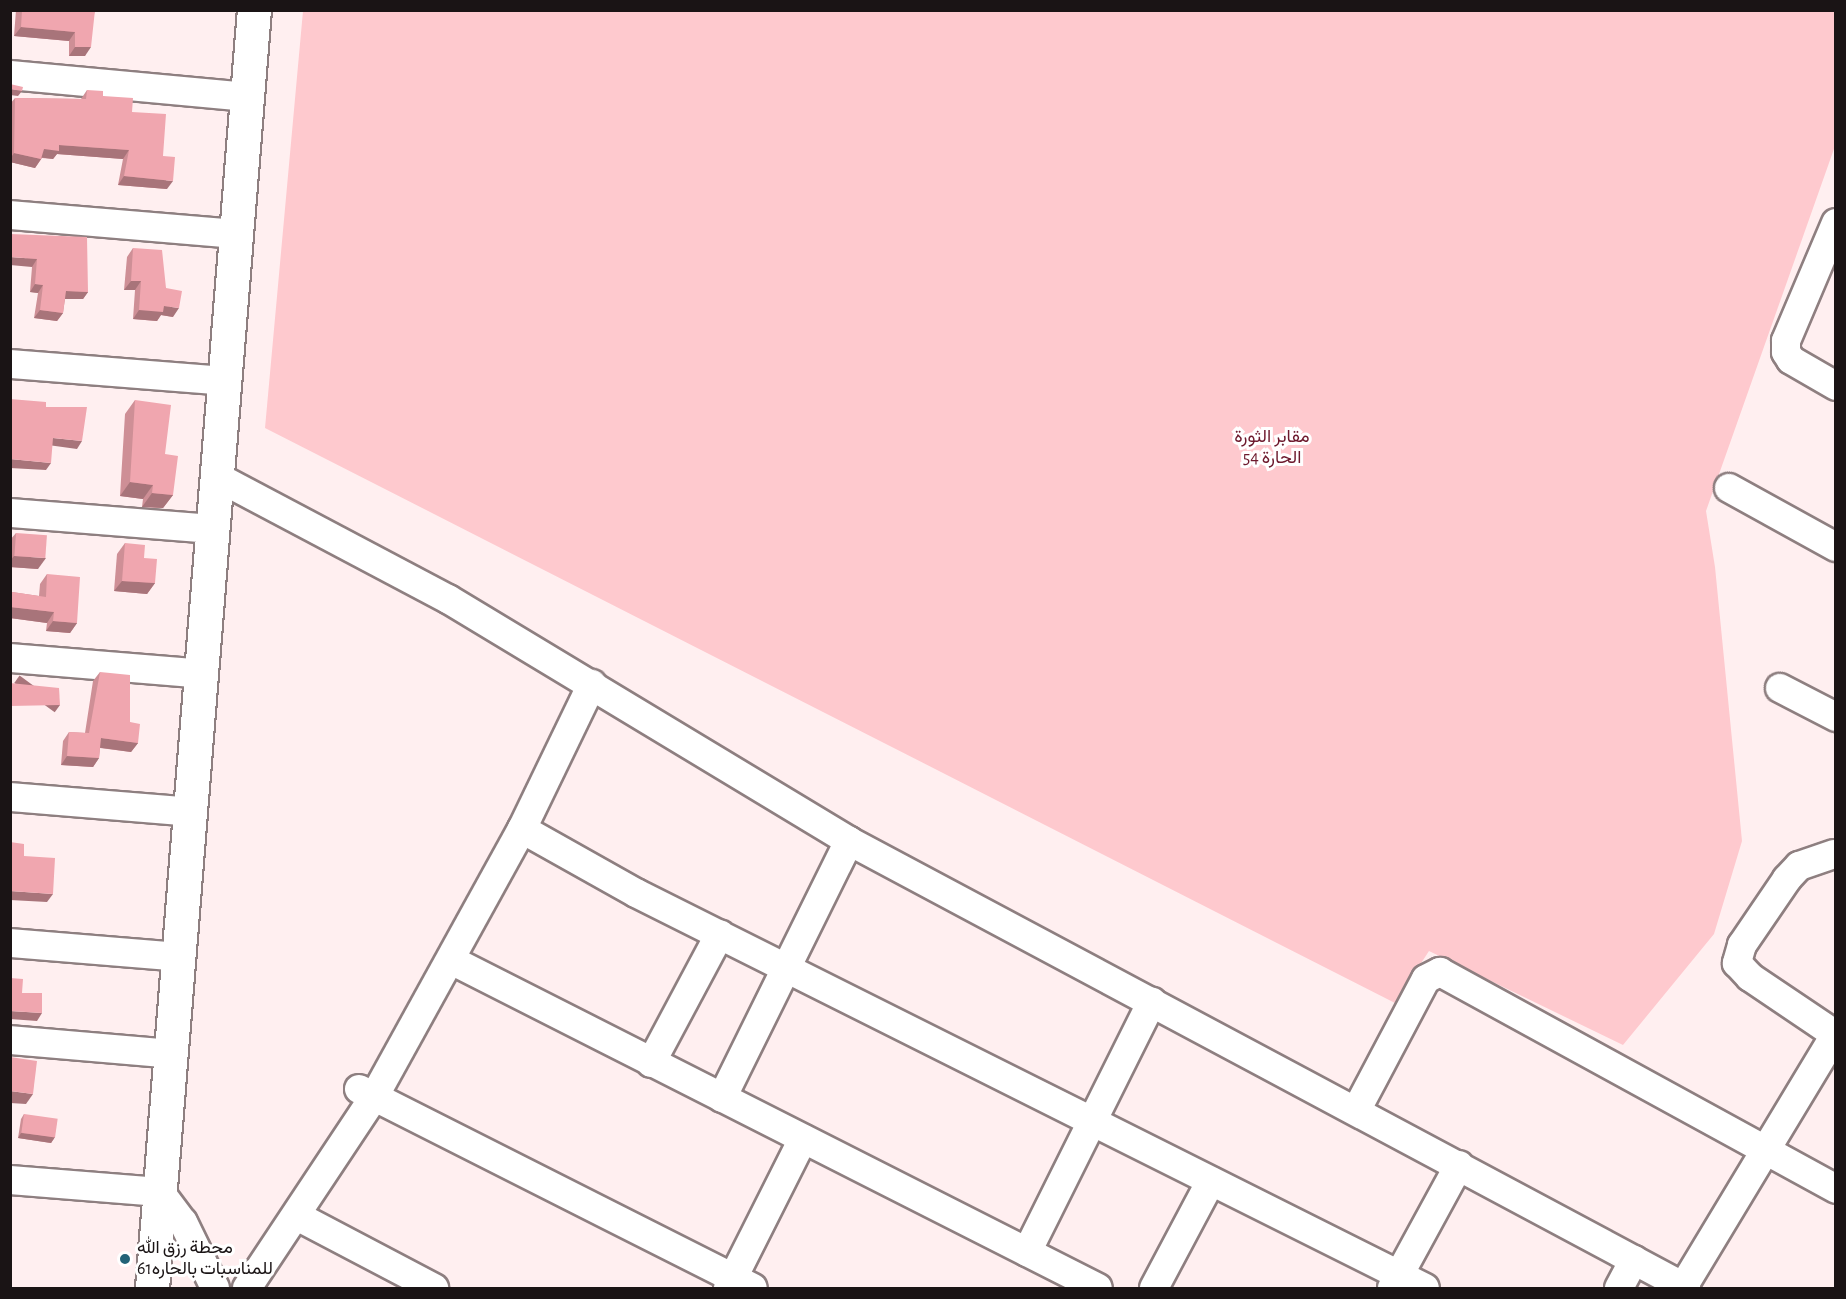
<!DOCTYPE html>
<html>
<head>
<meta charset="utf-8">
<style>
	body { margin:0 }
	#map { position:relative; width:1846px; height:1299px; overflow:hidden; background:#ffeff0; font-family:"Alegreya Sans",Vazirmatn,sans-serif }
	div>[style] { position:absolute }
	.green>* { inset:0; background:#fec9ce }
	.roads { filter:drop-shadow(2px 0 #8e7f80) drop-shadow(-2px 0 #8e7f80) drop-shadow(0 2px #8e7f80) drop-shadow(0 -2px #8e7f80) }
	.minor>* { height:28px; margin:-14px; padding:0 14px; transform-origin:14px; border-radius:14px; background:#fff }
	.major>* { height:33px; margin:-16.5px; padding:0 16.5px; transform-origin:16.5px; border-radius:16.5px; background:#fff }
	.wall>* { inset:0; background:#ce8f96 }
	.shaded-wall>* { inset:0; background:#a8747a; transform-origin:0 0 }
	.building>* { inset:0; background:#f0a6af; transform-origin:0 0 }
	.dots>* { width:16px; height:16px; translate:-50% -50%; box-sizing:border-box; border:3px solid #fff; border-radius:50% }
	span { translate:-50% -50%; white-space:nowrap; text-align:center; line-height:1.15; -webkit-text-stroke:6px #fff; paint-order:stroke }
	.park-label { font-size:18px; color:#6d192d }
	.poi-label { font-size:18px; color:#1a1415 }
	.left { translate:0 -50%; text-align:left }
	.frame { position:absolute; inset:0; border:12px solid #1a1415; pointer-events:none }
</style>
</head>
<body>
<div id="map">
	<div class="green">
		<i style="clip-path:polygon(303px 11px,1835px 11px,1835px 146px,1706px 511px,1715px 567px,1742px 841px,1714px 934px,1623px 1045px,1429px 951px,1395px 1003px,265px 428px)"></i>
	</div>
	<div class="roads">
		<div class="minor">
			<i style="left:10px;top:75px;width:238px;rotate:5.3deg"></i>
			<i style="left:10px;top:215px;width:228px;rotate:4.8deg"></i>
			<i style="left:1836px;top:223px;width:128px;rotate:113deg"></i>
			<i style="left:1786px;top:341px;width:11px;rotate:90deg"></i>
			<i style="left:1786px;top:352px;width:9px;rotate:58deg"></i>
			<i style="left:1791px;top:360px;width:52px;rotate:30deg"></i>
			<i style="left:10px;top:364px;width:217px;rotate:4.5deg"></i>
			<i style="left:219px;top:478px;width:259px;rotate:27.9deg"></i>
			<i style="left:448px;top:599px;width:468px;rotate:31.1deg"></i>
			<i style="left:849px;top:841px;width:949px;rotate:28.1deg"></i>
			<i style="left:1729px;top:488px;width:122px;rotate:28.9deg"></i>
			<i style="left:10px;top:513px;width:205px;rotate:4.5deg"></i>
			<i style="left:10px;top:658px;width:194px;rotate:4.7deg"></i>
			<i style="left:1780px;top:688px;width:63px;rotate:27.4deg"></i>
			<i style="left:10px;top:797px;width:182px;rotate:4.7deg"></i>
			<i style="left:522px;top:829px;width:131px;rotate:29.3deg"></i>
			<i style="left:636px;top:893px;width:882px;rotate:26.59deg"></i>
			<i style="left:1834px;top:854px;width:37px;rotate:161deg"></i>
			<i style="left:1799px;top:866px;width:18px;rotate:133deg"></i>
			<i style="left:1787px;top:879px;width:80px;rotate:124.3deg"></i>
			<i style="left:1742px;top:945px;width:19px;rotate:106deg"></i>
			<i style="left:1737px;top:963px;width:19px;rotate:47deg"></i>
			<i style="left:1750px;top:977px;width:104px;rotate:34deg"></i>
			<i style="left:10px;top:943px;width:171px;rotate:4.7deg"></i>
			<i style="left:451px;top:960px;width:725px;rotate:26.88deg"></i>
			<i style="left:10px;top:1040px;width:163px;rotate:4.9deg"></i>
			<i style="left:651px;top:1063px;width:146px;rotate:-61.9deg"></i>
			<i style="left:359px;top:1089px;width:441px;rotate:26.8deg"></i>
			<i style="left:722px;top:1098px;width:287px;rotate:-63.7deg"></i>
			<i style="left:1356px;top:1111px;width:149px;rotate:-62.1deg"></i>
			<i style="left:1426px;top:979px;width:16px;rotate:-27deg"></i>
			<i style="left:1440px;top:972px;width:452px;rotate:28.7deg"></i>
			<i style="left:10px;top:1180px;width:150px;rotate:4.6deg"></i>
			<i style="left:160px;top:1192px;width:38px;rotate:53deg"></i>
			<i style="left:183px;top:1222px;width:73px;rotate:64.1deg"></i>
			<i style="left:297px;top:1216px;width:155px;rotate:27.7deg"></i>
			<i style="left:1027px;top:1252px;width:280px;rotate:-63.5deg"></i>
			<i style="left:1683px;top:1287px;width:294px;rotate:-58.9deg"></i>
			<i style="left:247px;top:1288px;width:229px;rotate:-56.4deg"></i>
			<i style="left:374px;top:1097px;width:306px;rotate:-61.1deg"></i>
			<i style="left:522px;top:829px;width:161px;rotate:-64.2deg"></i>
			<i style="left:728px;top:1288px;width:167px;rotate:-63.3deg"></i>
			<i style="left:1154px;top:1288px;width:121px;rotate:-62deg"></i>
			<i style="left:1392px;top:1288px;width:140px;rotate:-61.4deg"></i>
			<i style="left:1619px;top:1288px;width:32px;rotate:-62deg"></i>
		</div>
		<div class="major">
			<i style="left:152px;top:1288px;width:1282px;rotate:-85.44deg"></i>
		</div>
	</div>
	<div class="wall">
		<i style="clip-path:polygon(16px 10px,95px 10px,85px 56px,69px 56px,69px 41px,14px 36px)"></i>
		<i style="clip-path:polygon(87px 90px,103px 96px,132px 112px,163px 156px,167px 189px,118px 185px,123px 159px,57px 154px,53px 159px,42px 158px,35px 168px,10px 162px,10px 104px,15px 98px,81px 99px)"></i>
		<i style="clip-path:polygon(10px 234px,88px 292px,83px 299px,65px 299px,63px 313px,57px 321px,34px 318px,38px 293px,30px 292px,32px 267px)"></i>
		<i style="clip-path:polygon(133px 248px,166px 288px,173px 317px,161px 315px,157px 321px,133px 319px,135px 290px,124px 290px,127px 257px)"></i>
		<i style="clip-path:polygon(135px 400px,165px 454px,173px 495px,163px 508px,142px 507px,143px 499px,120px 496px,125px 414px)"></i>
		<i style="clip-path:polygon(16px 533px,38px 569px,10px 567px,10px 540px)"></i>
		<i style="clip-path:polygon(125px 543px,144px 558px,155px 583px,147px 594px,114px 591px,117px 554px)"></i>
		<i style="clip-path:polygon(47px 574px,77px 623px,70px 633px,46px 631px,47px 623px,10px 618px,10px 595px,12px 592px,39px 596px,40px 584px)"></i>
		<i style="clip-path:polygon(100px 672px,130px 722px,138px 743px,131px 752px,100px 748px,99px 758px,93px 767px,61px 765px,63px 741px,69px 732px,85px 733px,93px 681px)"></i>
		<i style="clip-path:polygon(24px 1114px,55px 1137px,51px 1143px,18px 1138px,21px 1119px)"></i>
	</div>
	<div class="shaded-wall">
		<i style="clip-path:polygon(21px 27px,75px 32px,69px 41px,14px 36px)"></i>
		<i style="clip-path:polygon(75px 47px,91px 47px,85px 56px,69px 56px)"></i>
		<i style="clip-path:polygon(10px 89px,22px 91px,18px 96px,10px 95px)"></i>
		<i style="clip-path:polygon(59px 145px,129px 150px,123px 159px,57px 154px,53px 159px,38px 157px,44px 149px)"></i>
		<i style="clip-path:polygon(14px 153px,41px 159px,35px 168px,10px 162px,10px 159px)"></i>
		<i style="clip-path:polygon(124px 176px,173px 181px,167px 189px,118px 185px)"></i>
		<i style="clip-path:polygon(10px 257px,37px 259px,32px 267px,10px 265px)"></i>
		<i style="clip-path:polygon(131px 281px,141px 281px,135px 290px,124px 290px)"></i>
		<i style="clip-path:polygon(35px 284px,43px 285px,38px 293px,30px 292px)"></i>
		<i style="clip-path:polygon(66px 291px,88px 292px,83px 299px,60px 299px)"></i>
		<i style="clip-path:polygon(164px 306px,179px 308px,173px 317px,161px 315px,157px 321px,133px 319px,139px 310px)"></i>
		<i style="clip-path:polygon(40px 310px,63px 313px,57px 321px,34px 318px)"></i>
		<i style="clip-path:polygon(53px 438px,82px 441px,77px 449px,48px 445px)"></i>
		<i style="clip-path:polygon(10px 459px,51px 463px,46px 470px,10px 468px)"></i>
		<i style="clip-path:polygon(130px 482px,153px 485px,143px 499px,120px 496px)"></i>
		<i style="clip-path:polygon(152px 493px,173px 495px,163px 508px,142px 507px)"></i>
		<i style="clip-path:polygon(14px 556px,46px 558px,38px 569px,10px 567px,10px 561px)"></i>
		<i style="clip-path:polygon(122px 581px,155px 583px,147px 594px,114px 591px)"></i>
		<i style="clip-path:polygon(10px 607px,54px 612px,47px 623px,10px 618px)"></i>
		<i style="clip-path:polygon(53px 621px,77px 623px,70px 633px,46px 631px)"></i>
		<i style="left:60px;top:705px;width:9px;height:50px;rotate:126deg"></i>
		<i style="clip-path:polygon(101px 738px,138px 743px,131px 752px,95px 747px)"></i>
		<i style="clip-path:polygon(67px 756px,99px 758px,93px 767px,61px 765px)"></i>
		<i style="clip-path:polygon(10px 891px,53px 894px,47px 902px,10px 900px)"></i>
		<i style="clip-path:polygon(10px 1011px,42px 1013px,37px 1021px,10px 1019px)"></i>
		<i style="clip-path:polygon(10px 1091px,33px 1094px,26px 1104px,10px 1103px)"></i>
		<i style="clip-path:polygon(21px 1133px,55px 1137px,51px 1143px,18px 1138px)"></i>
	</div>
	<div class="building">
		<i style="clip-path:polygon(22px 10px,95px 10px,91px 47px,75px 47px,75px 32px,21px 27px)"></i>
		<i style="clip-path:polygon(10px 84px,23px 87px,22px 91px,10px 89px)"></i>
		<i style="clip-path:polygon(87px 90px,103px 91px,103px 96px,133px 98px,132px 112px,166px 114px,163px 156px,175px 157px,173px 181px,124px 176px,129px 150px,59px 145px,59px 151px,44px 149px,41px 159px,14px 153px,15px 98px,86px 99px)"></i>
		<i style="clip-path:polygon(10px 234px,87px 237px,88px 292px,66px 291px,63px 313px,40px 310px,43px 285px,35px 284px,37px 259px,10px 257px)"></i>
		<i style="clip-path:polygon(133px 248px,162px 250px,166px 288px,182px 291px,179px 308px,164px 306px,163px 312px,139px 310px,141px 281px,131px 281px)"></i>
		<i style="clip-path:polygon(10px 399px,46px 402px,46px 407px,87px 407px,82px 441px,53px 438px,51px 463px,10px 459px)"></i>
		<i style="clip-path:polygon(135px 400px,171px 405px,165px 454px,178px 456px,173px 495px,152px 493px,153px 485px,130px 482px)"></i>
		<i style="left:16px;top:533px;width:31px;height:23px;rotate:4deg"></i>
		<i style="clip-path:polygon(125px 543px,145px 545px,144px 558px,157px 559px,155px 583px,122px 581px)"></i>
		<i style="clip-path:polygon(47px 574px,80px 577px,77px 623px,53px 621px,54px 612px,10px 607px,12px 592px,46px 597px)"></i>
		<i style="clip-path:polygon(100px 672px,130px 675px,130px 722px,140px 724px,138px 743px,101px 738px,99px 758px,67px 756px,69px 732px,89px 733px)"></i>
		<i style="clip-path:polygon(10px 683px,59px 688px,60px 705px,10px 706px)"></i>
		<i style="clip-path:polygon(10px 842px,24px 844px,24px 856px,55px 858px,53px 894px,10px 891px)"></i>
		<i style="clip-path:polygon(10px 978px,23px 979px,22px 993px,42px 993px,42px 1013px,10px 1011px)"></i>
		<i style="clip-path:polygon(10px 1057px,37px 1061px,33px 1094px,10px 1091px)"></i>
		<i style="left:24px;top:1114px;width:34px;height:19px;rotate:8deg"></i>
	</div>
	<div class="dots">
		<i style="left:125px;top:1259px;background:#236378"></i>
	</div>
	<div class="park-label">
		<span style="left:1272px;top:448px">مقابر الثورة<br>الحارة 54</span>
	</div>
	<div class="poi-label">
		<span class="left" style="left:137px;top:1259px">محطة رزق الله<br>للمناسبات بالحاره61</span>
	</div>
	<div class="frame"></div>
</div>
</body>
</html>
